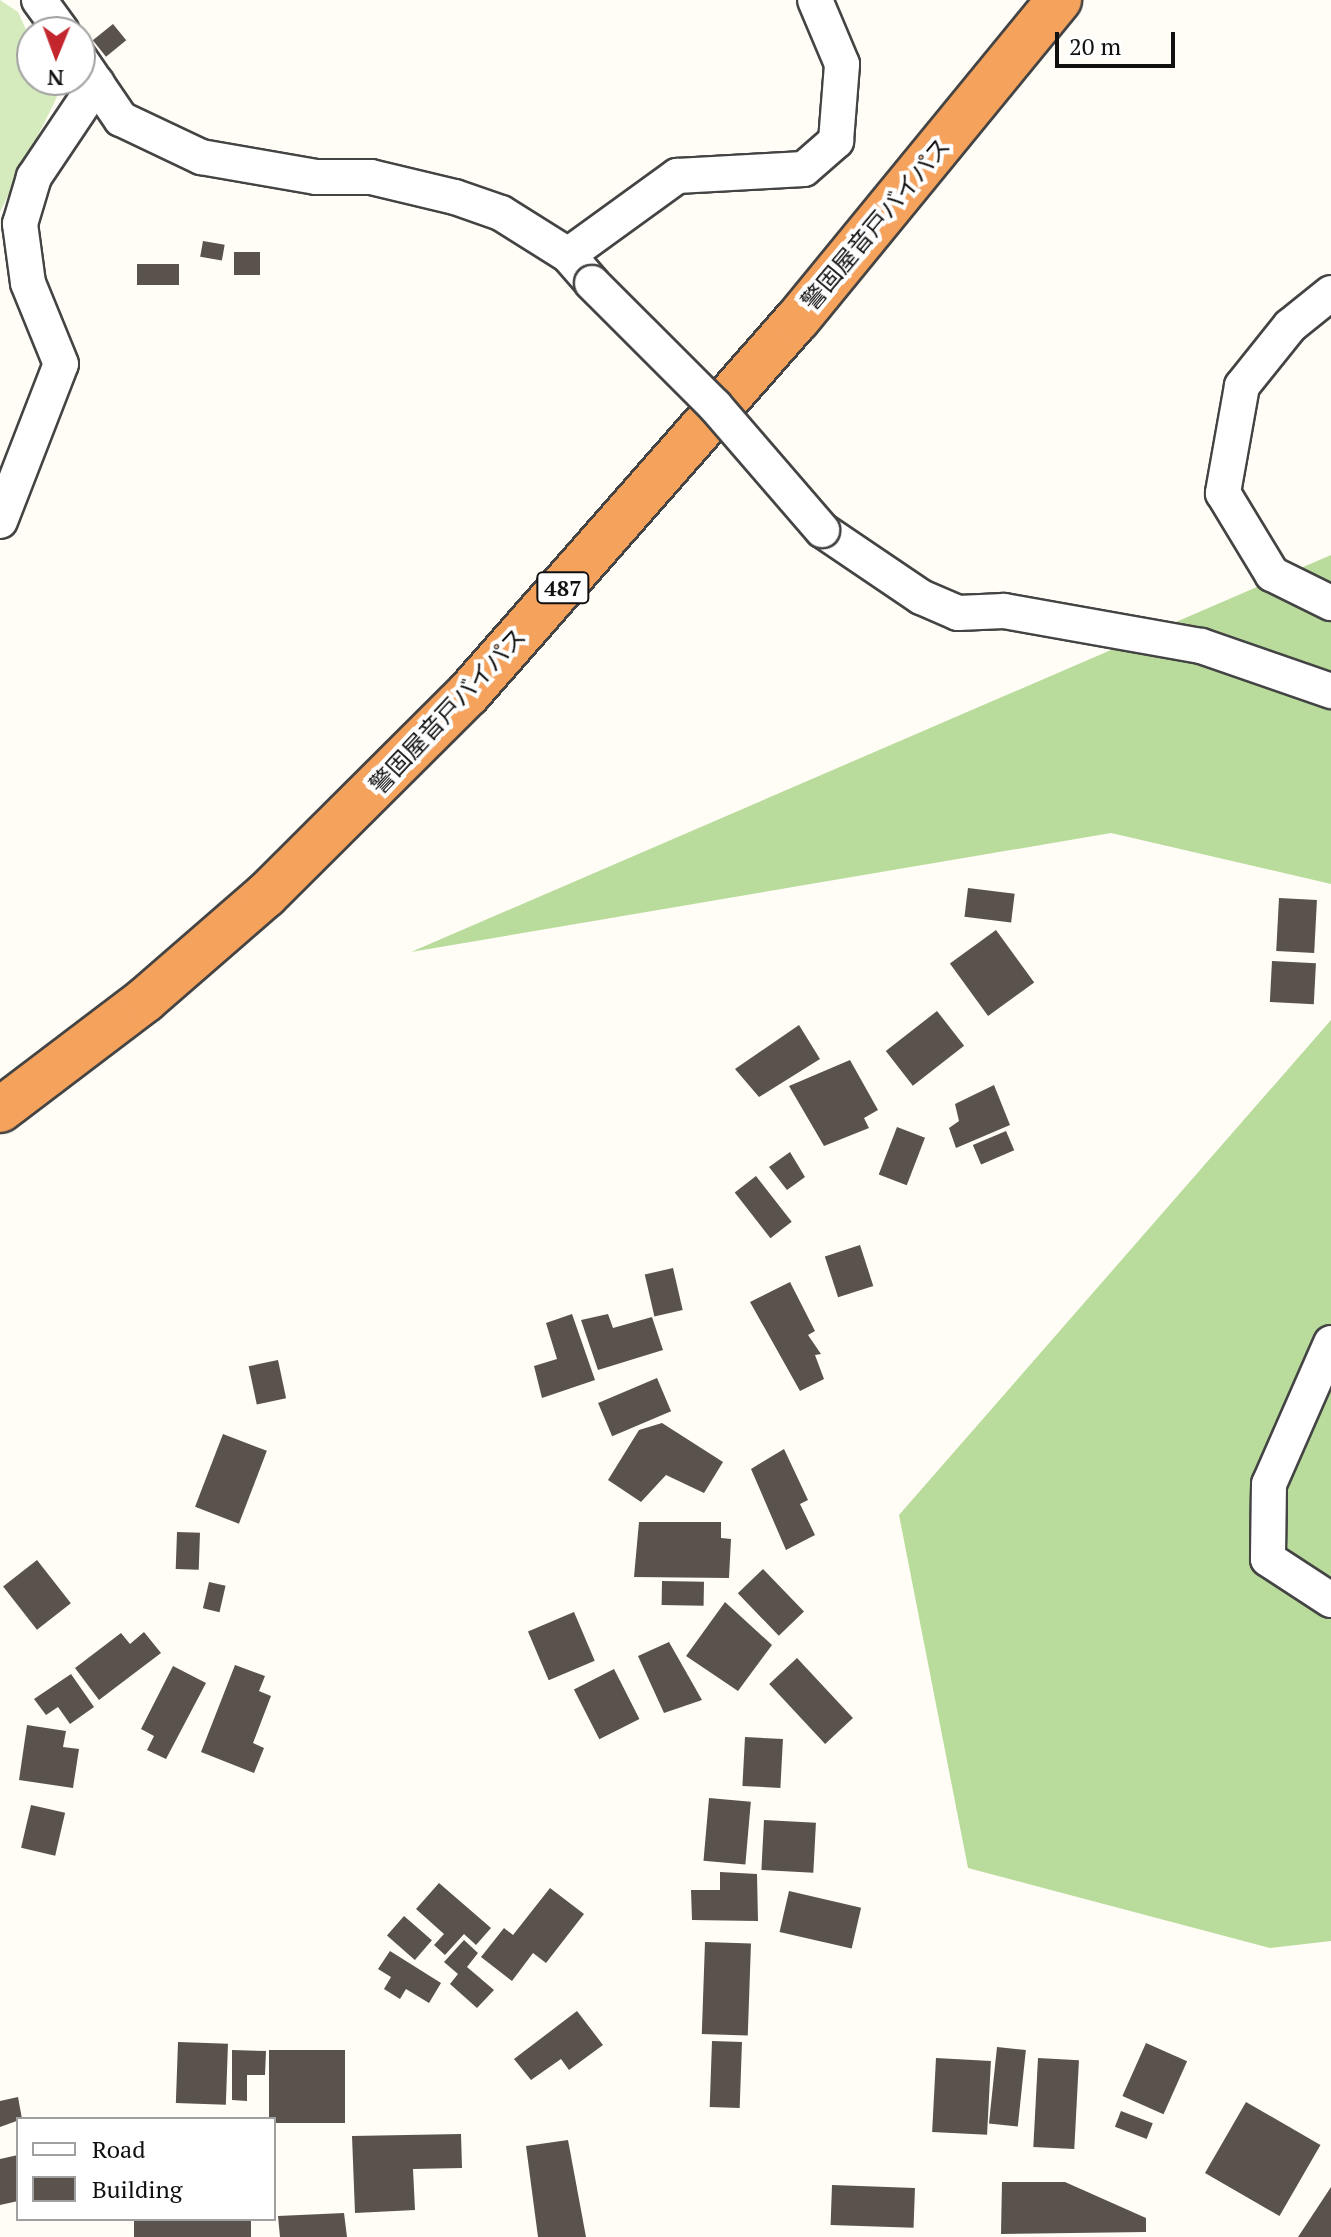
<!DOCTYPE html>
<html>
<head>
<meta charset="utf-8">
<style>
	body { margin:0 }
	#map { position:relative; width:1331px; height:2237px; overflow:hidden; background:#fffdf5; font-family:"PT Serif","Noto Sans JP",serif }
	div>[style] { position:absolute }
	.green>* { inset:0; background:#d5ebbd }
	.forest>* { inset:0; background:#b9dc9c }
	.building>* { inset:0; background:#5a524d; transform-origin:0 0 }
	.roads { filter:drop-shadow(2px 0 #444) drop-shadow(-2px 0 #444) drop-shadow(0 2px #444) drop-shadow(0 -2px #444) }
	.street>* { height:34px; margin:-17px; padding:0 17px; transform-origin:17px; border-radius:17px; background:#fff }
	.highway>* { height:44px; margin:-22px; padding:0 22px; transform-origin:22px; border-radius:22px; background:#f5a25d }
	.bridges { filter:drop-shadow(2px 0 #444) drop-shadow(-2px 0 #444) drop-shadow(0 2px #444) drop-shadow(0 -2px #444) }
	.street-bridge>* { height:34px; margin:-17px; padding:0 17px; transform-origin:17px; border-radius:17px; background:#fff }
	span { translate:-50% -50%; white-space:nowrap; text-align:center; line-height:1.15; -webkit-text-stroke:8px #fff; paint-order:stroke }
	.shield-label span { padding:2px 6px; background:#fff; border:2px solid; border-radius:6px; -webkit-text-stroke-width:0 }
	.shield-label { font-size:22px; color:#111; font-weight:700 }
	.street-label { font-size:24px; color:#111 }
	.legend { position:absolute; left:16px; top:2117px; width:260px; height:104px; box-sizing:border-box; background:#fff; border:2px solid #a0a0a0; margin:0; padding:10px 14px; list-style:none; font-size:24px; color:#111 }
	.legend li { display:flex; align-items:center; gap:16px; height:40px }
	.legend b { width:40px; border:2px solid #a0a0a0 }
	.north { position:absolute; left:16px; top:16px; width:80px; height:80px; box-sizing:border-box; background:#fff; border:2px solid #a0a0a0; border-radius:50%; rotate:181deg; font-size:22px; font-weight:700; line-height:32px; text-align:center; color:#111 }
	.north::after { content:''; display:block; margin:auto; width:28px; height:36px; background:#c4262e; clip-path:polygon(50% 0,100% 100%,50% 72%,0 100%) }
	.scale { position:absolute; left:1055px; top:32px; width:120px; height:36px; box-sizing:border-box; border:4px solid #111; border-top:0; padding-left:10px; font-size:24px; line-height:28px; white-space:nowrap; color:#111; -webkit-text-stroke:6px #fff; paint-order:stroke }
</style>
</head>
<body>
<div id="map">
	<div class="green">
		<i style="clip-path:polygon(0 0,18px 12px,32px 43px,32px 80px,49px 80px,57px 97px,0 212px)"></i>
	</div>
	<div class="forest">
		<i style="clip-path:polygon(1331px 555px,1331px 884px,1111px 833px,411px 952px)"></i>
		<i style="clip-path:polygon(1331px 1020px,1331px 1941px,1270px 1948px,968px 1868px,899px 1515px)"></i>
	</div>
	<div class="building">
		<i style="left:113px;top:24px;width:21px;height:26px;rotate:51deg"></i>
		<i style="left:203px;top:241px;width:22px;height:16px;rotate:10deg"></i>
		<i style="left:234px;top:252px;width:26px;height:23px"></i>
		<i style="left:137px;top:264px;width:42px;height:21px"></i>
		<i style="left:968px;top:888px;width:47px;height:29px;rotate:7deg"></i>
		<i style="left:1279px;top:898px;width:38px;height:53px;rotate:3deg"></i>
		<i style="left:996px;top:930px;width:65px;height:57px;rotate:54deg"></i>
		<i style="left:1272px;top:961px;width:44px;height:41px;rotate:3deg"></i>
		<i style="left:937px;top:1011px;width:44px;height:65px;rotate:52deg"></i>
		<i style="clip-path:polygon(799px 1025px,820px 1059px,759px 1097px,735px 1069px)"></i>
		<i style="clip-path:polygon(850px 1060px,878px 1110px,864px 1118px,869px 1128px,824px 1146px,789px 1086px)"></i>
		<i style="clip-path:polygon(994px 1085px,1010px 1125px,956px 1148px,949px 1128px,959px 1121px,955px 1104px)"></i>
		<i style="left:897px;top:1127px;width:30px;height:51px;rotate:21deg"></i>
		<i style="left:1006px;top:1131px;width:21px;height:36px;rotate:67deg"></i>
		<i style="clip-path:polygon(790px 1152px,805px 1177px,787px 1190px,769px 1167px)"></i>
		<i style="left:756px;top:1176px;width:58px;height:27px;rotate:52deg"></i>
		<i style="left:860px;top:1245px;width:43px;height:37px;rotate:72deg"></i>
		<i style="left:673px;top:1268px;width:43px;height:29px;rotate:77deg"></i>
		<i style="clip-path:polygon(790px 1282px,815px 1331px,808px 1335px,821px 1354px,815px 1355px,824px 1379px,800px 1391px,750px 1302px)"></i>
		<i style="clip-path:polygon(572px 1314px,595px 1380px,542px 1398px,534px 1366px,557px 1359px,546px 1323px)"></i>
		<i style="clip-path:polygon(608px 1314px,613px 1328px,652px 1317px,663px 1350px,598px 1370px,581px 1320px)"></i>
		<i style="left:278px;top:1360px;width:39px;height:30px;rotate:78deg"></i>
		<i style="left:657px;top:1378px;width:36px;height:64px;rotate:67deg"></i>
		<i style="clip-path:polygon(662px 1423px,723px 1462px,704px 1493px,666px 1475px,641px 1502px,608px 1480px,639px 1430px)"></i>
		<i style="left:223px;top:1434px;width:47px;height:78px;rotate:21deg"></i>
		<i style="clip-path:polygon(784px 1449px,808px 1500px,800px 1504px,815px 1535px,786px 1550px,751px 1469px)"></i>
		<i style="clip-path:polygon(639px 1522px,721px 1522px,721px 1538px,731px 1539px,729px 1578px,634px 1577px)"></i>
		<i style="left:177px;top:1532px;width:23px;height:37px;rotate:2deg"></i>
		<i style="left:37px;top:1560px;width:55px;height:43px;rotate:52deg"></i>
		<i style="left:763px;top:1569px;width:59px;height:35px;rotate:46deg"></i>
		<i style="left:662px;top:1581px;width:42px;height:24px;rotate:1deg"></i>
		<i style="left:209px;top:1582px;width:17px;height:27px;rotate:13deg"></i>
		<i style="clip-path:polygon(725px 1602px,772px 1645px,738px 1691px,686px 1656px)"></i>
		<i style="left:574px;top:1612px;width:53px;height:50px;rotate:67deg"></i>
		<i style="clip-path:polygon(144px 1632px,161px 1653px,99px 1700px,75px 1668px,121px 1633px,130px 1644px)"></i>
		<i style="clip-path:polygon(669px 1642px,702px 1700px,664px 1713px,638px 1656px)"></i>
		<i style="left:797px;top:1658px;width:82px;height:38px;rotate:47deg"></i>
		<i style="clip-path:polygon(235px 1665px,265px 1676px,259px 1691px,271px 1696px,253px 1743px,264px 1748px,254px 1773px,201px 1752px)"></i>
		<i style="clip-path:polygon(173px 1666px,206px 1683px,166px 1759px,147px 1750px,154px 1736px,141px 1729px)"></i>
		<i style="left:614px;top:1669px;width:56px;height:45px;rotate:63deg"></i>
		<i style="clip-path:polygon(71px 1674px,94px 1707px,70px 1724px,58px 1707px,46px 1715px,34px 1699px)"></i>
		<i style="clip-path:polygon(27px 1725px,66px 1731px,63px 1747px,79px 1749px,73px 1788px,19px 1780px)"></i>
		<i style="left:745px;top:1737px;width:38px;height:49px;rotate:3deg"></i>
		<i style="left:709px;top:1798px;width:42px;height:63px;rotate:5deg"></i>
		<i style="left:31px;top:1805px;width:35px;height:44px;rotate:13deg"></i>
		<i style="left:764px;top:1820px;width:52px;height:50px;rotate:3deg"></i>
		<i style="clip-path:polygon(720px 1872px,757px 1874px,758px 1921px,692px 1920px,691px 1890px,720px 1890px)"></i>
		<i style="clip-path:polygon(439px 1883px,491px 1928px,476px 1945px,464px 1934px,445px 1955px,434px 1945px,444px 1934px,416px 1909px)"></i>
		<i style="clip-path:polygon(550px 1888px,584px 1914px,546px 1963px,533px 1953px,512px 1981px,481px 1957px,504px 1928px,513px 1935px)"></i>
		<i style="left:789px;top:1891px;width:74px;height:42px;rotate:13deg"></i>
		<i style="left:404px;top:1916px;width:37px;height:26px;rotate:41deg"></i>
		<i style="clip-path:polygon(464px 1940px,478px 1953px,467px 1967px,494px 1990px,477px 2008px,450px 1984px,458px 1974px,444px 1962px)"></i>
		<i style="left:705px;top:1942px;width:46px;height:92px;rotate:2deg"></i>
		<i style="clip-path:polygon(390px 1951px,441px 1983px,429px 2003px,406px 1989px,400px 1999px,384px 1989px,391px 1977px,378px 1969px)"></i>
		<i style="clip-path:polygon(577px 2011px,603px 2045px,569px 2070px,561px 2059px,531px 2080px,514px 2059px)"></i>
		<i style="left:712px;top:2041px;width:30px;height:66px;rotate:2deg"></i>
		<i style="left:178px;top:2042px;width:50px;height:61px;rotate:2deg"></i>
		<i style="left:1146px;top:2043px;width:45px;height:58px;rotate:24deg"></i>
		<i style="left:997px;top:2047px;width:29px;height:77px;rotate:6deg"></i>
		<i style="clip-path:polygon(232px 2050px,266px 2051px,265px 2075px,247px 2075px,247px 2101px,232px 2100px)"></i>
		<i style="left:269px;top:2050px;width:76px;height:73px"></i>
		<i style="left:936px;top:2058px;width:55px;height:74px;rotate:3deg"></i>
		<i style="left:1038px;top:2058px;width:41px;height:89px;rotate:3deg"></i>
		<i style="clip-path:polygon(18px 2097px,22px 2119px,0 2127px,0 2101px)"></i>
		<i style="left:1246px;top:2102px;width:86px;height:82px;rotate:30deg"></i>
		<i style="left:1121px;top:2111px;width:34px;height:17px;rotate:21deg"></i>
		<i style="clip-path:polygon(461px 2134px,462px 2168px,413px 2169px,415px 2210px,355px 2213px,352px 2136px)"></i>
		<i style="clip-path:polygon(568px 2140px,586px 2237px,538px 2237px,526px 2146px)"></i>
		<i style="clip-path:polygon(18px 2155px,18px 2201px,0 2205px,0 2159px)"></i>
		<i style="clip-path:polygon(1002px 2182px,1065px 2182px,1146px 2218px,1146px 2232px,1001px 2234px)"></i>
		<i style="left:832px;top:2185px;width:83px;height:40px;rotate:2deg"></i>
		<i style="clip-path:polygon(1331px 2187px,1331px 2237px,1298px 2237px)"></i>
		<i style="clip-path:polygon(344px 2213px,347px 2237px,280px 2237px,278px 2216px)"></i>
		<i style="left:134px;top:2219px;width:117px;height:18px"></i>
	</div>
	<div class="roads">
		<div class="street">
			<i style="left:39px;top:0;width:39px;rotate:54deg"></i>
			<i style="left:80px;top:59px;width:73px;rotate:55.7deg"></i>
			<i style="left:121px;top:119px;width:89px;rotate:25.4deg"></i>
			<i style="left:201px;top:157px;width:117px;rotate:9.9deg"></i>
			<i style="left:316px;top:177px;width:55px"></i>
			<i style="left:371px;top:177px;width:86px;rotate:13.4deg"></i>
			<i style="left:455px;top:197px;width:49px;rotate:19.2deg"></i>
			<i style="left:501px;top:213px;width:79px;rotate:32.1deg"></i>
			<i style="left:568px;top:255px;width:37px;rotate:49deg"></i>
			<i style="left:568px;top:255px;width:135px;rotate:-35.9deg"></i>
			<i style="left:677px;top:176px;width:127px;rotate:-3.2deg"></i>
			<i style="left:804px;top:169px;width:43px;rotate:-41.2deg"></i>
			<i style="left:836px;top:141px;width:77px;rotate:-85.5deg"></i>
			<i style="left:842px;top:64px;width:69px;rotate:-112.9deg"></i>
			<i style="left:1331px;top:293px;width:53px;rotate:141.2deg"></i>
			<i style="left:1290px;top:326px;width:77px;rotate:128.7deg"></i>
			<i style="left:1242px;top:386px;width:109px;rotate:100.1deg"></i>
			<i style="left:1223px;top:493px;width:95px;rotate:58.8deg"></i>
			<i style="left:1272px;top:574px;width:66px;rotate:26.2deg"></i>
			<i style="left:0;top:521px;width:168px;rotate:-68.8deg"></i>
			<i style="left:61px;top:364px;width:87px;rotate:-112.2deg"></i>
			<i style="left:28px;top:283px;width:60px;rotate:-97.7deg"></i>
			<i style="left:20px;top:224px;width:49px;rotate:-73.4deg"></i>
			<i style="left:34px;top:177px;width:113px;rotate:-56.2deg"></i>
			<i style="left:822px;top:530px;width:120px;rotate:34.1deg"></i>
			<i style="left:921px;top:597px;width:40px;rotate:23.4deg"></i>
			<i style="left:958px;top:613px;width:46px;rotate:-2.5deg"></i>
			<i style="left:1004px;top:611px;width:200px;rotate:10.1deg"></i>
			<i style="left:1201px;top:646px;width:138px;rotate:19.1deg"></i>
			<i style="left:1331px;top:1343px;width:154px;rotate:113.7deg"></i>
			<i style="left:1269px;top:1484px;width:75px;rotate:90.8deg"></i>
			<i style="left:1268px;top:1559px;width:75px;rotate:33.1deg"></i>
		</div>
		<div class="highway">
			<i style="left:0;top:1110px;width:182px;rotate:-37.2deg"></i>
			<i style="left:145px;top:1000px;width:160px;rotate:-41deg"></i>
			<i style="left:266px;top:895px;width:285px;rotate:-44.9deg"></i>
			<i style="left:468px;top:694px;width:498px;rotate:-48.7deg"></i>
			<i style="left:797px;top:320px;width:414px;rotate:-50.7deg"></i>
		</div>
	</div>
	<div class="bridges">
		<div class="street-bridge">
			<i style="left:592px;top:283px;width:174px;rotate:45deg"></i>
			<i style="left:715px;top:406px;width:164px;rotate:49.2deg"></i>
		</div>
	</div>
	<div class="shield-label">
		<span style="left:563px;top:588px">487</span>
	</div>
	<div class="street-label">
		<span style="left:876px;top:224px;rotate:-50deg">警固屋音戸バイパス</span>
		<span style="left:448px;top:711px;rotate:-47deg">警固屋音戸バイパス</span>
	</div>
	<ul class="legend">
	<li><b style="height:10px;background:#fff"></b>Road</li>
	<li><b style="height:22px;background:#5a524d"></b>Building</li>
	</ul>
	<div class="north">N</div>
	<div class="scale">20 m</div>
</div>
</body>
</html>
